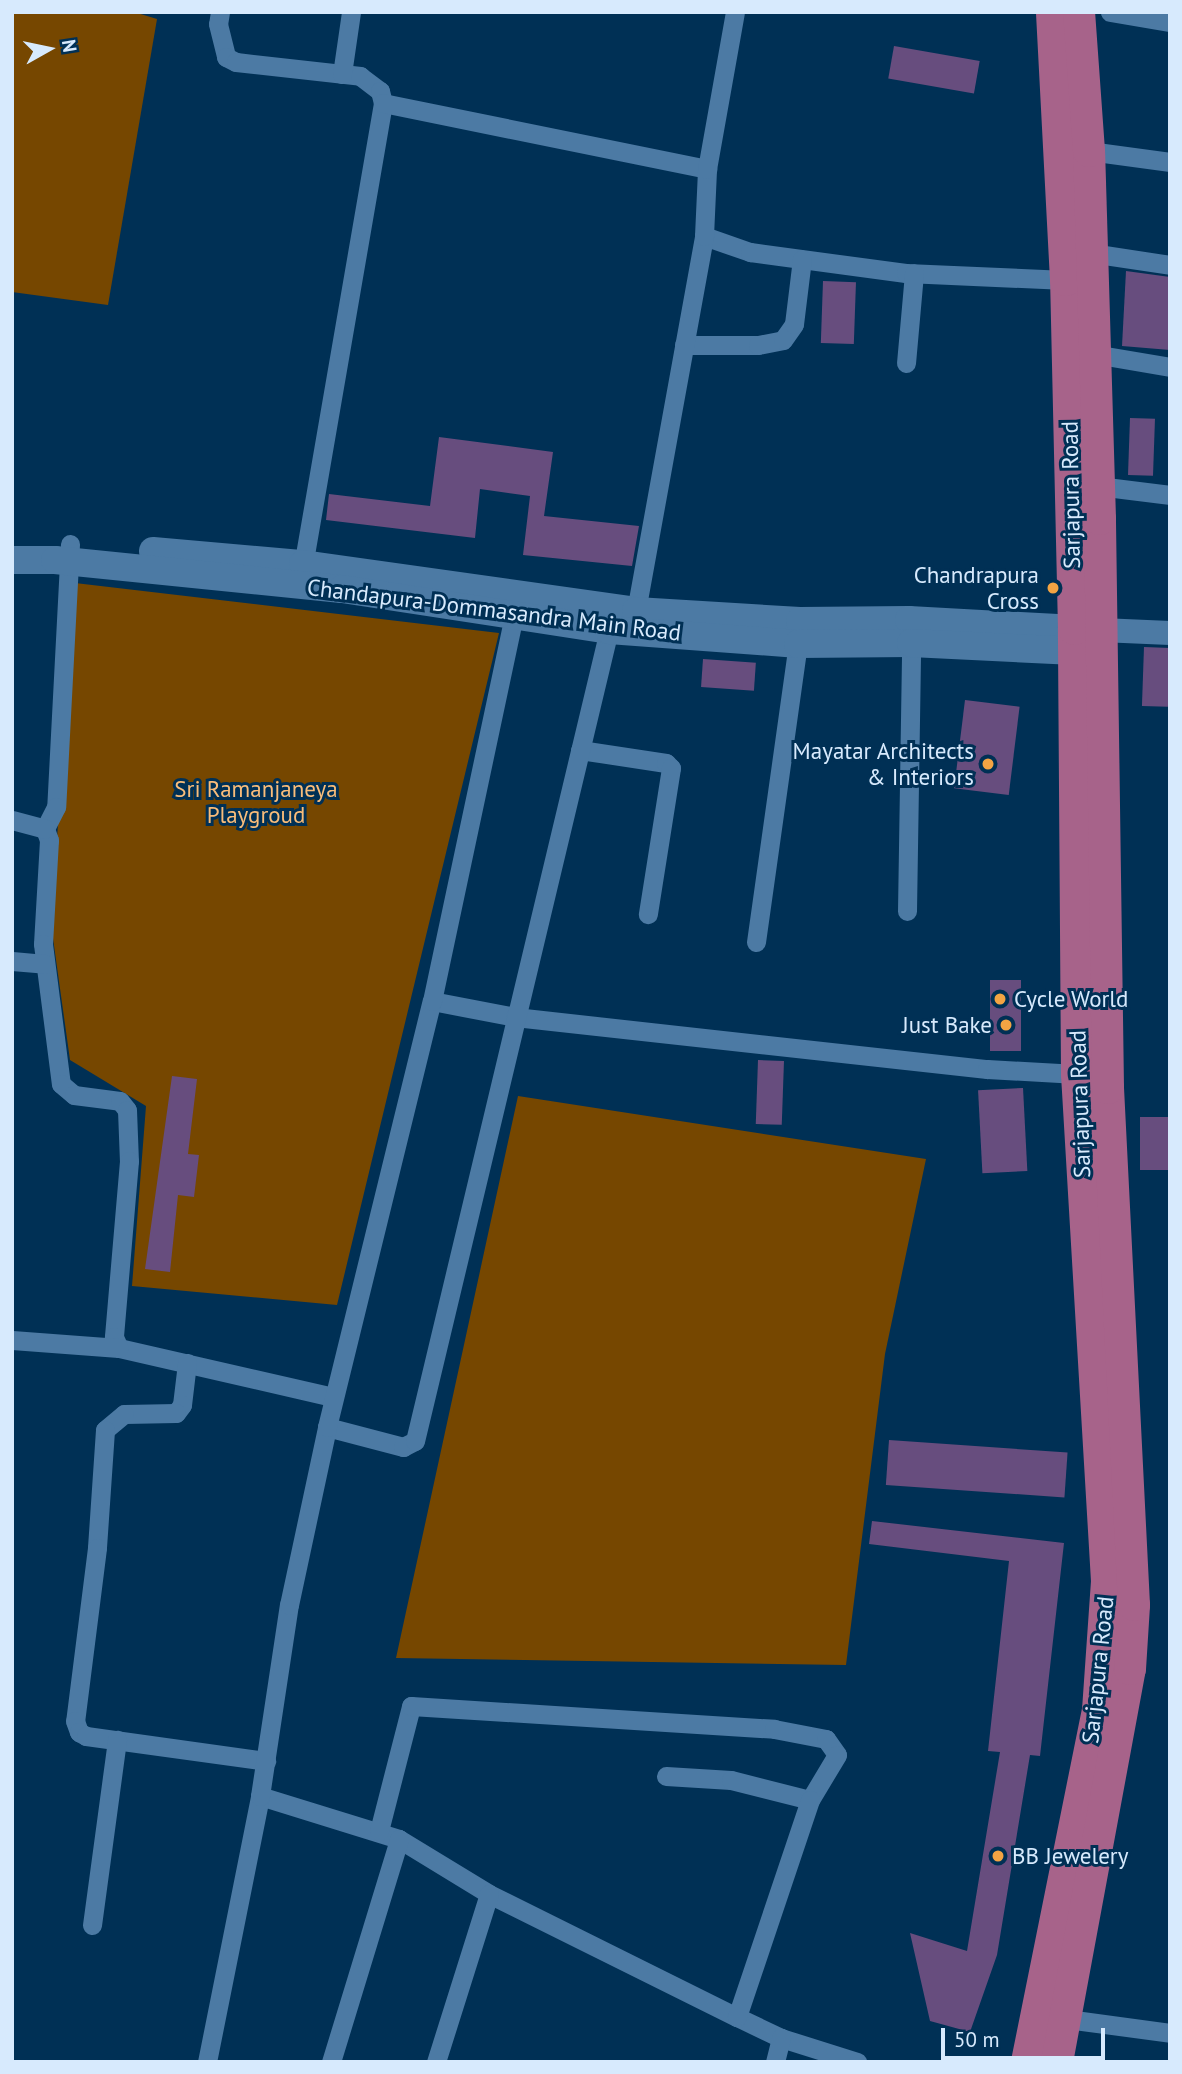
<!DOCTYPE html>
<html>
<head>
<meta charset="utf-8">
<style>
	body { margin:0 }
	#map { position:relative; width:1182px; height:2074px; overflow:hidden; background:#003055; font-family:"PT Sans",sans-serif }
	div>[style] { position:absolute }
	.green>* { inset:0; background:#764700 }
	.building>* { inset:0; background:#674d7e; transform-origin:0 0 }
	.minor>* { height:19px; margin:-9.5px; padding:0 9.5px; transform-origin:9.5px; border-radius:9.5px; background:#4c7aa4 }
	.tertiary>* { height:24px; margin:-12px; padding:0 12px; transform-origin:12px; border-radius:12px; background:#4c7aa4 }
	.secondary>* { height:28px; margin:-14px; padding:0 14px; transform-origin:14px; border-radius:14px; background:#4c7aa4 }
	.primary>* { height:32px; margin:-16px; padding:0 16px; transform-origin:16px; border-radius:16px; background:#a7638a }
	.dots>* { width:19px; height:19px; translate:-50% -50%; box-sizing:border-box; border:4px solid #003055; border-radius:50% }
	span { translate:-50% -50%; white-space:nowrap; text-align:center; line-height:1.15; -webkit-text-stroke:6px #003055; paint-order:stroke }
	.street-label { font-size:23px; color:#d7eafd }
	.poi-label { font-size:23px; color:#d7eafd }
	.right { translate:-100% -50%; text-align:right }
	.left { translate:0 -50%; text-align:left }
	.park-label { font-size:23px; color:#f9bd7a }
	.frame { position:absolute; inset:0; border:14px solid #d7eafd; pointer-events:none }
	.north { position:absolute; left:14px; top:14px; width:70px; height:70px; -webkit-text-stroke:5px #003055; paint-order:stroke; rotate:81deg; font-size:19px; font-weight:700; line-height:28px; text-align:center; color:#d7eafd }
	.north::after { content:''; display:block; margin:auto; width:24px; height:32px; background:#d7eafd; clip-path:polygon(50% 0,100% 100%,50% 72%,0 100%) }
	.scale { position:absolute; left:941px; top:2028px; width:164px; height:32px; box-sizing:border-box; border:4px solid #d7eafd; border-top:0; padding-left:9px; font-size:21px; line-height:24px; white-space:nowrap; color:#d7eafd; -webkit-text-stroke:5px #003055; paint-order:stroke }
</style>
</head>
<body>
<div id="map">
	<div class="green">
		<i style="clip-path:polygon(12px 12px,134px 12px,157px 19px,108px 305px,12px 292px)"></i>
		<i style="clip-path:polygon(75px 583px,499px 633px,337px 1305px,132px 1286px,146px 1106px,70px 1060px,51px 924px)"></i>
		<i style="clip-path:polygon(518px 1096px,926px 1159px,885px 1354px,846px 1665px,396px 1658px)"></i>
	</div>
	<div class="building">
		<i style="left:894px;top:46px;width:87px;height:33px;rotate:10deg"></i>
		<i style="clip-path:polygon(1126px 271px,1170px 277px,1170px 350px,1122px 346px)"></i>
		<i style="left:823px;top:281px;width:33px;height:62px;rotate:2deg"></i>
		<i style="left:1130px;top:418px;width:25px;height:57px;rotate:2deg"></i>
		<i style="clip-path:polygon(439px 437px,553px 452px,544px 516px,639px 526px,632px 566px,523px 555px,530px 496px,480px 489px,475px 538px,326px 520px,329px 494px,430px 506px)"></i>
		<i style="left:1144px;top:647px;width:26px;height:59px;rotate:2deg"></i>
		<i style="left:703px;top:659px;width:53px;height:28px;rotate:4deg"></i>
		<i style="left:965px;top:700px;width:55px;height:89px;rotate:7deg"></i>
		<i style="left:990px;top:980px;width:31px;height:71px"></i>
		<i style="left:758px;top:1060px;width:26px;height:64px;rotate:2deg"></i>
		<i style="clip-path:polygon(172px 1076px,197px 1079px,188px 1154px,199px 1155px,194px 1197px,178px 1195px,170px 1272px,145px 1269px)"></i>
		<i style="left:1023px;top:1088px;width:83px;height:45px;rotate:87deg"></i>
		<i style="left:1140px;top:1117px;width:30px;height:53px"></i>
		<i style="left:889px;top:1440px;width:179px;height:45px;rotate:4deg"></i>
		<i style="clip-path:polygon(872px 1521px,1064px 1543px,1040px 1756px,1030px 1755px,997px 1955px,970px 2032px,930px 2021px,910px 1933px,967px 1951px,1000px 1752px,988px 1751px,1009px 1561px,869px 1544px)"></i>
	</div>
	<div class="minor">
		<i style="left:220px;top:12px;width:12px;rotate:99deg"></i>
		<i style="left:218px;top:24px;width:34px;rotate:76deg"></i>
		<i style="left:226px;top:57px;width:11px;rotate:27deg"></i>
		<i style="left:236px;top:62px;width:125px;rotate:6.4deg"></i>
		<i style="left:360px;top:76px;width:25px;rotate:37deg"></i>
		<i style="left:380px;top:91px;width:12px;rotate:76deg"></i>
		<i style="left:383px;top:103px;width:468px;rotate:99.8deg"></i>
		<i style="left:1110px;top:12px;width:61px;rotate:9.5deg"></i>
		<i style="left:342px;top:74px;width:63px;rotate:-81.7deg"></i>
		<i style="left:383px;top:103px;width:331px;rotate:11.5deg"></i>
		<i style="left:1089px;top:151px;width:82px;rotate:7.7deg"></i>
		<i style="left:704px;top:236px;width:49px;rotate:19.2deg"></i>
		<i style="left:750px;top:252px;width:157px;rotate:7.7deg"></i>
		<i style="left:906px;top:273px;width:160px;rotate:2.5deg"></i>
		<i style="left:1091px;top:253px;width:80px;rotate:8.6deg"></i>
		<i style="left:684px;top:345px;width:74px"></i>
		<i style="left:758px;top:345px;width:25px;rotate:-11deg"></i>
		<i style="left:783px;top:340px;width:19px;rotate:-55deg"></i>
		<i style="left:794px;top:324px;width:65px;rotate:-83deg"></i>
		<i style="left:1094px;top:354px;width:77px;rotate:9.7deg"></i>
		<i style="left:906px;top:363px;width:90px;rotate:-84.9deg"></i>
		<i style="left:1098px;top:486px;width:73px;rotate:7.1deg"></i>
		<i style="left:70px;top:544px;width:263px;rotate:93deg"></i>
		<i style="left:56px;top:807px;width:25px;rotate:117deg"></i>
		<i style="left:45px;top:829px;width:12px;rotate:70deg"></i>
		<i style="left:49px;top:840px;width:104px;rotate:93.3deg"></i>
		<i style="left:43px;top:944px;width:141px;rotate:82.7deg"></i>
		<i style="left:61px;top:1084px;width:17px;rotate:40deg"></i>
		<i style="left:74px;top:1095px;width:46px;rotate:7.4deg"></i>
		<i style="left:120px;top:1101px;width:11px;rotate:52deg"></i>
		<i style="left:127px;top:1110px;width:51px;rotate:87.8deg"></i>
		<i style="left:129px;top:1161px;width:177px;rotate:94.9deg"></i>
		<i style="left:114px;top:1337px;width:12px;rotate:66deg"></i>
		<i style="left:119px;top:1348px;width:220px;rotate:12.9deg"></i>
		<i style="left:636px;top:611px;width:381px;rotate:-79.7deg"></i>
		<i style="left:704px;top:236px;width:67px;rotate:-87.4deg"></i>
		<i style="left:707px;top:169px;width:159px;rotate:-79.9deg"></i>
		<i style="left:580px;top:750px;width:87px;rotate:8.6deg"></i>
		<i style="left:666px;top:763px;width:7px;rotate:45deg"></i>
		<i style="left:671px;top:768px;width:148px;rotate:99deg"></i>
		<i style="left:12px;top:820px;width:34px;rotate:15deg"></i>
		<i style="left:907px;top:911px;width:268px;rotate:-89.1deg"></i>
		<i style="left:756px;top:942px;width:301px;rotate:-82deg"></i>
		<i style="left:12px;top:961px;width:33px;rotate:5deg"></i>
		<i style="left:432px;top:1001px;width:85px;rotate:10.9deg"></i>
		<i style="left:515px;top:1017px;width:475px;rotate:6.3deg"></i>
		<i style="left:987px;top:1069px;width:90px;rotate:3.2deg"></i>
		<i style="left:12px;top:1340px;width:107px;rotate:4.3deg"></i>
		<i style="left:187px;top:1363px;width:42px;rotate:96.8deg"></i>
		<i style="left:182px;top:1405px;width:10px;rotate:127deg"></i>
		<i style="left:176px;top:1413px;width:52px;rotate:178.9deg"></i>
		<i style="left:124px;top:1414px;width:25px;rotate:140deg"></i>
		<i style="left:105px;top:1430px;width:118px;rotate:93.9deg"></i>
		<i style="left:97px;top:1548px;width:174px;rotate:97.2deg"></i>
		<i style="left:75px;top:1721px;width:12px;rotate:70deg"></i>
		<i style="left:79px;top:1732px;width:8px;rotate:30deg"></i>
		<i style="left:86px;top:1736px;width:182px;rotate:7.9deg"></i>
		<i style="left:327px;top:1427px;width:79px;rotate:14.7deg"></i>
		<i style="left:403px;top:1447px;width:13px;rotate:-27deg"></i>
		<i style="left:415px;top:1441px;width:834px;rotate:-76.55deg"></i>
		<i style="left:666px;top:1776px;width:65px;rotate:3.5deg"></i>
		<i style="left:731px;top:1780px;width:81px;rotate:14.2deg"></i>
		<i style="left:260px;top:1796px;width:145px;rotate:17.2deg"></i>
		<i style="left:399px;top:1839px;width:105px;rotate:31.4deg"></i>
		<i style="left:489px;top:1894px;width:277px;rotate:26.4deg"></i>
		<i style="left:737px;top:2017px;width:49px;rotate:25.5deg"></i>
		<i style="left:781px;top:2038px;width:80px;rotate:17.5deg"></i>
		<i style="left:379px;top:1831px;width:129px;rotate:-75.6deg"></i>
		<i style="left:411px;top:1706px;width:364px;rotate:3.6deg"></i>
		<i style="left:774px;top:1729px;width:53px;rotate:10.9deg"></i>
		<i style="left:826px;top:1739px;width:19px;rotate:55deg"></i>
		<i style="left:837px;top:1755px;width:52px;rotate:121deg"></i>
		<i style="left:810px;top:1800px;width:229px;rotate:108.6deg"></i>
		<i style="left:92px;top:1925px;width:187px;rotate:-82.3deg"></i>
		<i style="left:1067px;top:2019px;width:104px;rotate:7.7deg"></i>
		<i style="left:207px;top:2062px;width:271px;rotate:-78.7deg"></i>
		<i style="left:260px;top:1796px;width:193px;rotate:-81.4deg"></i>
		<i style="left:289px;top:1605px;width:182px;rotate:-77.9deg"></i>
		<i style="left:327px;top:1427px;width:439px;rotate:-76.2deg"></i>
		<i style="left:432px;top:1001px;width:394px;rotate:-78deg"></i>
		<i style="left:331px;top:2062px;width:233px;rotate:-73deg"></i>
		<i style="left:436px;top:2062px;width:176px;rotate:-72.5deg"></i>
		<i style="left:775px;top:2062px;width:25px;rotate:-76deg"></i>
	</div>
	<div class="tertiary">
		<i style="left:1101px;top:630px;width:69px;rotate:2.5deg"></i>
	</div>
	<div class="secondary">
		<i style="left:153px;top:551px;width:151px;rotate:5deg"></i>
		<i style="left:303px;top:564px;width:336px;rotate:8deg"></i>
		<i style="left:636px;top:611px;width:164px;rotate:3.5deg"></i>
		<i style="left:800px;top:621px;width:109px;rotate:-0.5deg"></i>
		<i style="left:909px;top:620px;width:186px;rotate:3.1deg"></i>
		<i style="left:12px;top:560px;width:43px"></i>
		<i style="left:55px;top:560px;width:288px;rotate:5.8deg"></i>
		<i style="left:342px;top:589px;width:270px;rotate:8.7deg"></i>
		<i style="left:609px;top:630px;width:190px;rotate:4.2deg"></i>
		<i style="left:798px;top:644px;width:113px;rotate:-0.5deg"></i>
		<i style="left:911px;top:643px;width:185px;rotate:2.8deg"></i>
	</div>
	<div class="primary">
		<i style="left:1027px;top:2062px;width:359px;rotate:-78.6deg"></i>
		<i style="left:1098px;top:1710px;width:129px;rotate:-86deg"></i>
		<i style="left:1107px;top:1581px;width:508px;rotate:-93.39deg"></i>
		<i style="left:1077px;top:1074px;width:445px;rotate:-90.4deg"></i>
		<i style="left:1074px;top:629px;width:349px;rotate:-91.3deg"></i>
		<i style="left:1066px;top:280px;width:268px;rotate:-93deg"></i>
		<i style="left:1057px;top:2062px;width:400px;rotate:-79.5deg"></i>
		<i style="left:1130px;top:1669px;width:64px;rotate:-86.4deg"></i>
		<i style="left:1134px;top:1605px;width:518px;rotate:-92.88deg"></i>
		<i style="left:1108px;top:1088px;width:569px;rotate:-90.81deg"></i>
		<i style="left:1100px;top:519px;width:368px;rotate:-91.7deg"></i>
		<i style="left:1089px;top:151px;width:139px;rotate:-94.1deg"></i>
	</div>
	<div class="dots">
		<i style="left:1053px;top:588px;background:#f3a443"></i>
		<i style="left:988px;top:764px;background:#f3a443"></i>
		<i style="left:1000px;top:999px;background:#f3a443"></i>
		<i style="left:1006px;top:1025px;background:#f3a443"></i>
		<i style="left:998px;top:1856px;background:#f3a443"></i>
	</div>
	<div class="street-label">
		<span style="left:1071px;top:495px;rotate:-91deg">Sarjapura Road</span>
		<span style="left:494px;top:610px;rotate:7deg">Chandapura-Dommasandra Main Road</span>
		<span style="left:1080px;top:1104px;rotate:-92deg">Sarjapura Road</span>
		<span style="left:1098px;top:1670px;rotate:-84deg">Sarjapura Road</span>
	</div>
	<div class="poi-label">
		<span class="right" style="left:1039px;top:588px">Chandrapura<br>Cross</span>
		<span class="right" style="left:974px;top:764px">Mayatar Architects<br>&amp; Interiors</span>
		<span class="left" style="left:1014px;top:999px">Cycle World</span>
		<span class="right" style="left:992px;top:1025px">Just Bake</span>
		<span class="left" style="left:1012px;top:1856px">BB Jewelery</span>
	</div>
	<div class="park-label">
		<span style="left:256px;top:802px">Sri Ramanjaneya<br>Playgroud</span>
	</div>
	<div class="frame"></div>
	<div class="north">N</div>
	<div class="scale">50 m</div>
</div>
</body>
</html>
